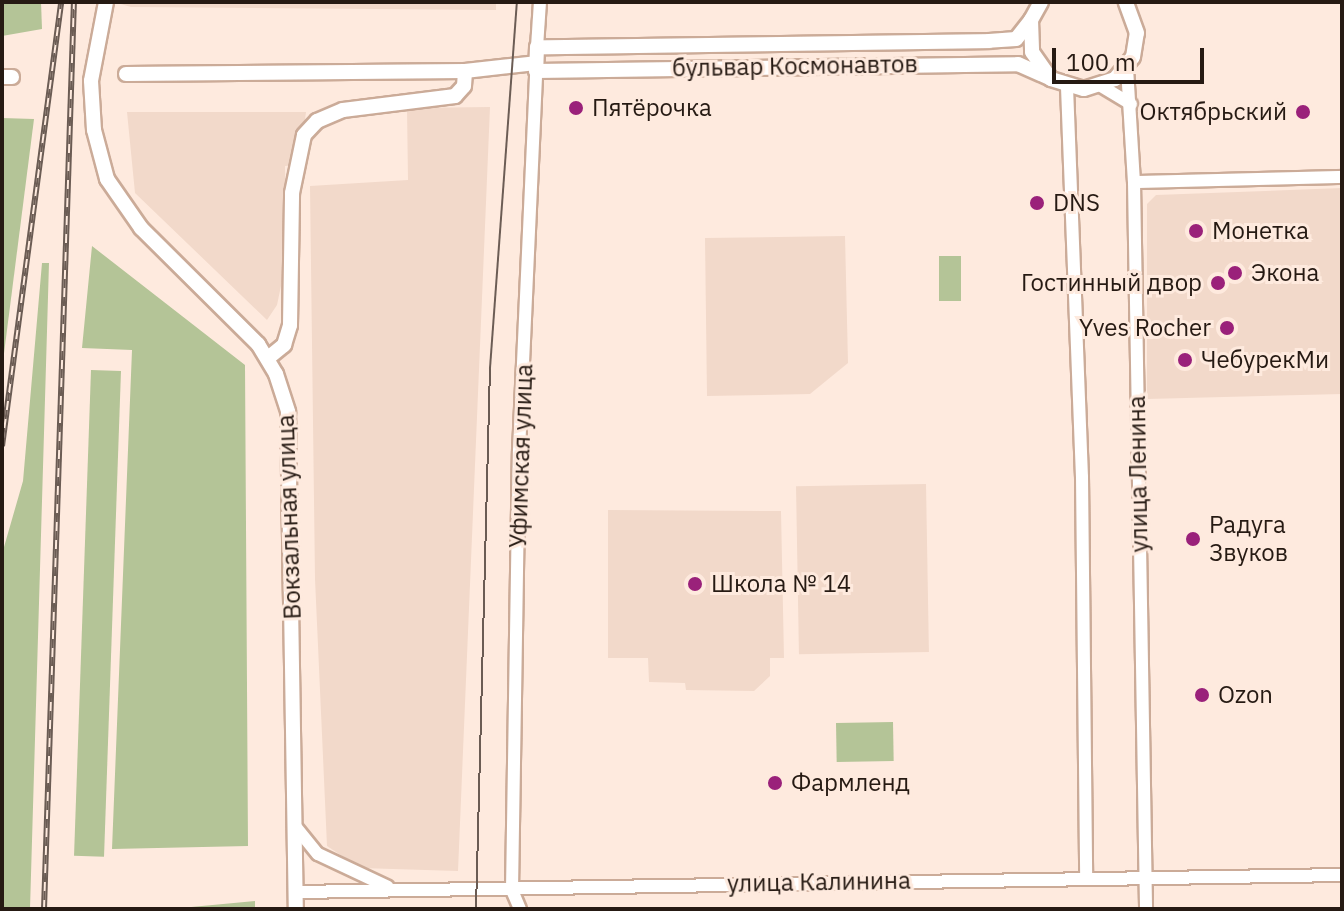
<!DOCTYPE html>
<html>
<head>
<meta charset="utf-8">
<style>
	body { margin:0 }
	#map { position:relative; width:1344px; height:911px; overflow:hidden; background:#feeade; font-family:"IBM Plex Sans",sans-serif }
	div>[style] { position:absolute }
	.built>* { inset:0; background:#f2d9ca; transform-origin:0 0 }
	.green>* { inset:0; background:#b4c497; transform-origin:0 0 }
	.roads { filter:drop-shadow(2px 0 #cbab98) drop-shadow(-2px 0 #cbab98) drop-shadow(0 2px #cbab98) drop-shadow(0 -2px #cbab98) }
	.minor>* { height:12px; margin:-6px; padding:0 6px; transform-origin:6px; border-radius:6px; background:#fff }
	.major>* { height:14px; margin:-7px; padding:0 7px; transform-origin:7px; border-radius:7px; background:#fff }
	.tram>* { height:2px; margin:-1px; padding:0 1px; transform-origin:1px; border-radius:1px; background:#6b5c54 }
	.rail>* { height:6px; margin-top:-3px; transform-origin:0; background:repeating-linear-gradient(90deg,#feeade 0 9px,#6b5c54 0 18px); box-sizing:border-box; border-block:2px solid #6b5c54 }
	.dots>* { width:22px; height:22px; translate:-50% -50%; box-sizing:border-box; border:4px solid #feeade; border-radius:50% }
	span { translate:-50% -50%; white-space:nowrap; text-align:center; line-height:1.15; -webkit-text-stroke:6px #feeade; paint-order:stroke }
	.street-label { font-size:24px; color:#261a13 }
	.poi-label { font-size:24px; color:#261a13 }
	.left { translate:0 -50%; text-align:left }
	.right { translate:-100% -50%; text-align:right }
	.frame { position:absolute; inset:0; border:4px solid #261a13; pointer-events:none }
	.scale { position:absolute; left:1052px; top:48px; width:152px; height:36px; box-sizing:border-box; border:4px solid #261a13; border-top:0; padding-left:10px; font-size:24px; line-height:28px; white-space:nowrap; color:#261a13; -webkit-text-stroke:6px #feeade; paint-order:stroke }
</style>
</head>
<body>
<div id="map">
	<div class="built">
		<i style="clip-path:polygon(114px 2px,496px 2px,496px 10px,131px 7px)"></i>
		<i style="clip-path:polygon(490px 107px,458px 871px,360px 868px,327px 846px,315px 579px,310px 186px,408px 180px,407px 108px)"></i>
		<i style="clip-path:polygon(127px 112px,306px 112px,299px 165px,285px 166px,286px 262px,277px 305px,267px 320px,135px 193px)"></i>
		<i style="clip-path:polygon(1342px 188px,1342px 394px,1147px 399px,1147px 204px,1156px 195px)"></i>
		<i style="clip-path:polygon(845px 236px,848px 363px,810px 394px,707px 396px,705px 238px)"></i>
		<i style="left:926px;top:484px;width:168px;height:130px;rotate:89deg"></i>
		<i style="clip-path:polygon(608px 510px,781px 511px,784px 658px,770px 658px,770px 676px,754px 691px,686px 690px,685px 683px,649px 682px,648px 658px,608px 658px)"></i>
	</div>
	<div class="green">
		<i style="clip-path:polygon(2px 2px,41px 2px,42px 29px,2px 36px)"></i>
		<i style="clip-path:polygon(2px 118px,34px 119px,2px 369px)"></i>
		<i style="clip-path:polygon(92px 246px,245px 365px,248px 846px,112px 849px,132px 350px,82px 348px)"></i>
		<i style="left:939px;top:256px;width:22px;height:45px"></i>
		<i style="clip-path:polygon(42px 263px,49px 263px,30px 909px,2px 909px,2px 554px,23px 481px)"></i>
		<i style="left:91px;top:370px;width:30px;height:486px;rotate:2deg"></i>
		<i style="left:893px;top:722px;width:39px;height:57px;rotate:89deg"></i>
		<i style="clip-path:polygon(255px 901px,255px 909px,170px 909px)"></i>
	</div>
	<div class="roads">
		<div class="minor">
			<i style="left:537px;top:47px;width:45px;rotate:-86.2deg"></i>
			<i style="left:1127px;top:68px;width:114px;rotate:86.5deg"></i>
			<i style="left:1134px;top:182px;width:727px;rotate:89.05deg"></i>
			<i style="left:1101px;top:86px;width:35px;rotate:31deg"></i>
			<i style="left:1067px;top:87px;width:390px;rotate:87.8deg"></i>
			<i style="left:1082px;top:477px;width:402px;rotate:89.4deg"></i>
			<i style="left:1134px;top:182px;width:208px;rotate:-1.4deg"></i>
			<i style="left:295px;top:826px;width:36px;rotate:51deg"></i>
			<i style="left:318px;top:854px;width:77px;rotate:25.2deg"></i>
			<i style="left:296px;top:892px;width:1046px;rotate:-0.93deg"></i>
			<i style="left:520px;top:909px;width:21px;rotate:-113deg"></i>
			<i style="left:512px;top:890px;width:439px;rotate:-89.1deg"></i>
			<i style="left:519px;top:451px;width:380px;rotate:-87.4deg"></i>
		</div>
		<div class="major">
			<i style="left:106px;top:2px;width:80px;rotate:100.8deg"></i>
			<i style="left:91px;top:81px;width:49px;rotate:86.5deg"></i>
			<i style="left:94px;top:130px;width:51px;rotate:75.1deg"></i>
			<i style="left:107px;top:179px;width:60px;rotate:55.2deg"></i>
			<i style="left:141px;top:228px;width:165px;rotate:44.8deg"></i>
			<i style="left:258px;top:344px;width:35px;rotate:59deg"></i>
			<i style="left:276px;top:374px;width:40px;rotate:72deg"></i>
			<i style="left:288px;top:412px;width:497px;rotate:89.1deg"></i>
			<i style="left:1041px;top:2px;width:21px;rotate:119deg"></i>
			<i style="left:1031px;top:20px;width:32px;rotate:88deg"></i>
			<i style="left:1032px;top:52px;width:33px;rotate:55deg"></i>
			<i style="left:1051px;top:79px;width:34px;rotate:17deg"></i>
			<i style="left:1084px;top:89px;width:33px;rotate:-18deg"></i>
			<i style="left:1115px;top:79px;width:28px;rotate:-51deg"></i>
			<i style="left:1133px;top:57px;width:24px;rotate:-81deg"></i>
			<i style="left:1137px;top:33px;width:33px;rotate:-110deg"></i>
			<i style="left:1031px;top:20px;width:24px;rotate:128deg"></i>
			<i style="left:1016px;top:39px;width:27px;rotate:176deg"></i>
			<i style="left:989px;top:41px;width:452px;rotate:179.2deg"></i>
			<i style="left:537px;top:47px;width:24px;rotate:92deg"></i>
			<i style="left:536px;top:71px;width:482px;rotate:-0.8deg"></i>
			<i style="left:1018px;top:64px;width:36px;rotate:24deg"></i>
			<i style="left:126px;top:74px;width:339px;rotate:-0.5deg"></i>
			<i style="left:465px;top:71px;width:71px;rotate:-6.4deg"></i>
			<i style="left:2px;top:77px;width:10px"></i>
			<i style="left:268px;top:358px;width:21px;rotate:-39deg"></i>
			<i style="left:284px;top:345px;width:21px;rotate:-73deg"></i>
			<i style="left:290px;top:325px;width:132px;rotate:-89.1deg"></i>
			<i style="left:292px;top:193px;width:59px;rotate:-78.3deg"></i>
			<i style="left:304px;top:135px;width:19px;rotate:-47deg"></i>
			<i style="left:317px;top:121px;width:28px;rotate:-23deg"></i>
			<i style="left:343px;top:110px;width:113px;rotate:-7.1deg"></i>
			<i style="left:455px;top:96px;width:13px;rotate:-48deg"></i>
			<i style="left:464px;top:86px;width:15px;rotate:-86deg"></i>
		</div>
	</div>
	<div class="tram">
		<i style="left:476px;top:909px;width:541px;rotate:-88.52deg"></i>
		<i style="left:490px;top:368px;width:367px;rotate:-85.8deg"></i>
	</div>
	<div class="rail">
		<i style="left:2px;top:446px;width:448px;rotate:-82.4deg"></i>
		<i style="left:44px;top:909px;width:907px;rotate:-88.11deg"></i>
	</div>
	<div class="dots">
		<i style="left:576px;top:108px;background:#9a217a"></i>
		<i style="left:1303px;top:112px;background:#9a217a"></i>
		<i style="left:1037px;top:203px;background:#9a217a"></i>
		<i style="left:1196px;top:231px;background:#9a217a"></i>
		<i style="left:1235px;top:273px;background:#9a217a"></i>
		<i style="left:1218px;top:283px;background:#9a217a"></i>
		<i style="left:1227px;top:328px;background:#9a217a"></i>
		<i style="left:1185px;top:360px;background:#9a217a"></i>
		<i style="left:1193px;top:539px;background:#9a217a"></i>
		<i style="left:695px;top:584px;background:#9a217a"></i>
		<i style="left:1202px;top:695px;background:#9a217a"></i>
		<i style="left:775px;top:783px;background:#9a217a"></i>
	</div>
	<div class="street-label">
		<span style="left:795px;top:66px;rotate:-1deg">бульвар Космонавтов</span>
		<span style="left:521px;top:456px;rotate:-88deg">Уфимская улица</span>
		<span style="left:1138px;top:474px;rotate:-91deg">улица Ленина</span>
		<span style="left:289px;top:517px;rotate:-92deg">Вокзальная улица</span>
		<span style="left:819px;top:882px;rotate:-1deg">улица Калинина</span>
	</div>
	<div class="poi-label">
		<span class="left" style="left:592px;top:108px">Пятёрочка</span>
		<span class="right" style="left:1287px;top:112px">Октябрьский</span>
		<span class="left" style="left:1053px;top:203px">DNS</span>
		<span class="left" style="left:1212px;top:231px">Монетка</span>
		<span class="left" style="left:1251px;top:273px">Экона</span>
		<span class="right" style="left:1202px;top:283px">Гостинный двор</span>
		<span class="right" style="left:1211px;top:328px">Yves Rocher</span>
		<span class="left" style="left:1201px;top:360px">ЧебурекМи</span>
		<span class="left" style="left:1209px;top:539px">Радуга<br>Звуков</span>
		<span class="left" style="left:711px;top:584px">Школа № 14</span>
		<span class="left" style="left:1218px;top:695px">Ozon</span>
		<span class="left" style="left:791px;top:783px">Фармленд</span>
	</div>
	<div class="frame"></div>
	<div class="scale">100 m</div>
</div>
</body>
</html>
